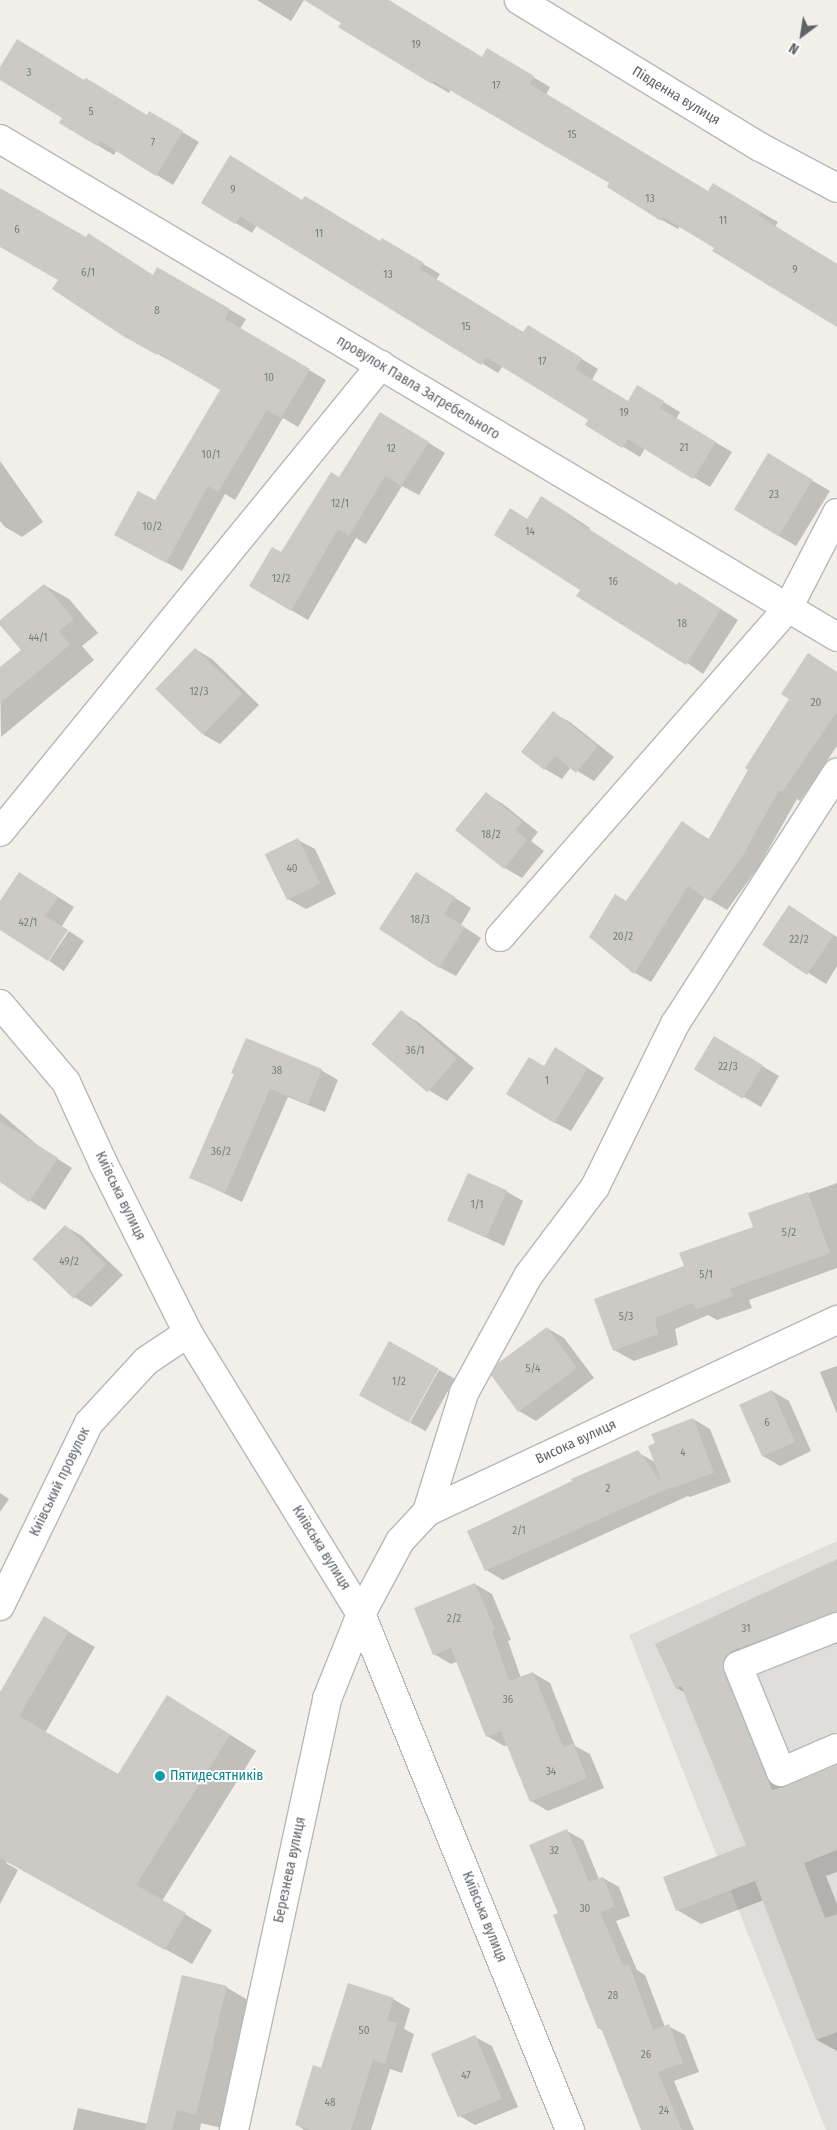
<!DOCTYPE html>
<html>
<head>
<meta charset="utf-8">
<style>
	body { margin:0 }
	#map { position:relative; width:837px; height:2130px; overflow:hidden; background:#f1efe8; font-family:"Fira Sans Condensed",sans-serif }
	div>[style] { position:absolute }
	.industrial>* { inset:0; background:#e0deda }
	.shadow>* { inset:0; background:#0003; transform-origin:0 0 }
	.building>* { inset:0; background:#cccac5; transform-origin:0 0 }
	.roads { filter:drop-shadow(1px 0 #b5b8bc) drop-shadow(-1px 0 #b5b8bc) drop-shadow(0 1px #b5b8bc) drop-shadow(0 -1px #b5b8bc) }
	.minor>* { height:28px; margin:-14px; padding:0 14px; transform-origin:14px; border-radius:14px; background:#fff }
	.dots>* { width:14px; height:14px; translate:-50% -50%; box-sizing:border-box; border:2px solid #fff; border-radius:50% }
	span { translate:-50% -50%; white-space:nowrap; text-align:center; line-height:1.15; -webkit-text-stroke:4px #fff; paint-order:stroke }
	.number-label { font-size:11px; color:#7a7d7f }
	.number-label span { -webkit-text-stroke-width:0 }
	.street-label { font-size:14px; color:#5f6368 }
	.culture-label { font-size:14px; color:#0d838f }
	.left { translate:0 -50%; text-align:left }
	.north { position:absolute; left:777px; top:10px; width:50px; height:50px; -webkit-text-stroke:4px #fff; paint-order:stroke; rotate:211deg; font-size:14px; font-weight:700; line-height:20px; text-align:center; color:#5f6368 }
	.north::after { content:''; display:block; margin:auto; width:18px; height:22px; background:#5f6368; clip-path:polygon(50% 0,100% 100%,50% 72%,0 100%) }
</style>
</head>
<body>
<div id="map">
	<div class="industrial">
		<i style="clip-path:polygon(837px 1541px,837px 2130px,826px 2130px,629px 1635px)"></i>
	</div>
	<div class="shadow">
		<i style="clip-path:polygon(257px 0,304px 0,291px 21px)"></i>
		<i style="clip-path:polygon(306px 0,385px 0,482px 58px,504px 60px,550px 87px,546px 95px,709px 192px,713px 184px,778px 222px,775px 227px,837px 264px,837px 326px,716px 248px,680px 226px,678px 229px,662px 220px,611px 183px,451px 89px,449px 93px,432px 83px)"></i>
		<i style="clip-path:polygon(0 69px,148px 116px,150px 113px,199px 142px,173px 185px,117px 150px,114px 155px,97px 145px,63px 117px,0 78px)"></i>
		<i style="clip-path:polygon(0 189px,154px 276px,174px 278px,246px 319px,240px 329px,326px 380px,298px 427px,283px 418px,235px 500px,225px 494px,182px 571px,132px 544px,222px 390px,124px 335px,59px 280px,0 246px)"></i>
		<i style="clip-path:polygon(303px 201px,381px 243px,383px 240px,440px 274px,436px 280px,524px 333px,545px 336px,598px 369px,592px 380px,629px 402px,638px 387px,680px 412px,676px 419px,732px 452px,710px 487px,645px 448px,640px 457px,587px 425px,590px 419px,503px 366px,498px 373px,257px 225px,252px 233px,203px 203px)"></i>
		<i style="clip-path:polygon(397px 423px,445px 453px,419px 495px,402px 486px,366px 544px,356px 538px,308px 620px,250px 586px,282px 554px,340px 478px)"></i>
		<i style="clip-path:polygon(769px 455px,830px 491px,796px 546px,779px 536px)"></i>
		<i style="clip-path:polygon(0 461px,43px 522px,22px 537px,5px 527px,0 521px)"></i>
		<i style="clip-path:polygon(558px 507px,590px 528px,589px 530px,678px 586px,696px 593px,738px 620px,703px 674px,581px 589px)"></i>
		<i style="clip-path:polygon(44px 585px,69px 599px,98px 633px,82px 646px,94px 660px,1px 737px,0 669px,22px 650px,0 621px)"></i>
		<i style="clip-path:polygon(195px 649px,212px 659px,259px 705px,220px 744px,204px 735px)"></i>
		<i style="clip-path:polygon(837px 672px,837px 746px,800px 801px,797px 799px,759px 866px,727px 910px,705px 897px,651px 982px,635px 973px,626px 902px,683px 823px,710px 840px,749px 770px)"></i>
		<i style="clip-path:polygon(553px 713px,570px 722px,614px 757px,594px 781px,571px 767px,562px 779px,545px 769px)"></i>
		<i style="clip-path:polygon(486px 794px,503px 804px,538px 832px,531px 841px,544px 851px,522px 878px,505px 868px)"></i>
		<i style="clip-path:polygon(298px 840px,315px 849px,336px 894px,306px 909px,288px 899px)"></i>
		<i style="clip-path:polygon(36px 883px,74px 907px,62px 926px,0 928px,0 903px)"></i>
		<i style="clip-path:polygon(433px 884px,471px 908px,461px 925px,481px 938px,456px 976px,439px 967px)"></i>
		<i style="clip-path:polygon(790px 907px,837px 937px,837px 966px,826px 984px,764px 945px)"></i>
		<i style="left:69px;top:931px;width:18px;height:36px;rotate:34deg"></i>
		<i style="clip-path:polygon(401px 1012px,418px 1022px,474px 1068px,447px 1101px,430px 1091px)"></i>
		<i style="clip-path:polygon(731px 1048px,779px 1076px,761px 1107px,744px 1097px)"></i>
		<i style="clip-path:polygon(573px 1059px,604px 1078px,571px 1131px,554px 1122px,545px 1067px)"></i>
		<i style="clip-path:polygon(321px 1070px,338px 1080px,325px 1112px,288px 1097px,242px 1202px,190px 1177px,236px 1074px)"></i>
		<i style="clip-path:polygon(0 1113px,42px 1149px,72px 1168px,45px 1210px,0 1181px)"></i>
		<i style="clip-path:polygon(837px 1183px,837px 1268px,749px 1300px,752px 1308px,717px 1320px,708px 1315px,675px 1329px,678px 1345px,634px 1361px,614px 1350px,685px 1267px,755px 1228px,750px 1214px)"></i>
		<i style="clip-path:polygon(506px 1191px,523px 1201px,504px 1246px,449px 1220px)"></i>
		<i style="clip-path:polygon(65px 1226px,82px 1236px,123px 1275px,91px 1307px,74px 1297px)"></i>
		<i style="clip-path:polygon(547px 1328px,564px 1338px,594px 1378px,536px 1421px,519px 1411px)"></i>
		<i style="clip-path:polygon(837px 1366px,837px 1414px,820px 1372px)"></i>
		<i style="left:439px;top:1370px;width:18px;height:60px;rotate:29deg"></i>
		<i style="clip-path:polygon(772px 1391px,789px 1401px,811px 1451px,780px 1466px,763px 1456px)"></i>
		<i style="clip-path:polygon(693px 1419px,710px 1429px,731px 1482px,690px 1497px,688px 1496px,503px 1580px,486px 1570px,574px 1482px,637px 1452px,655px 1462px,656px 1443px)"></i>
		<i style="clip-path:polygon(0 1493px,9px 1499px,0 1512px)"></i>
		<i style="clip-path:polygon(837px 1560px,837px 1634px,756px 1664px,745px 1681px,788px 1787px,837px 1768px,837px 1872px,826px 1876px,837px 1904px,837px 2051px,817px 2040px,764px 1900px,701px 1924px,677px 1910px,748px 1846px,685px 1693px,677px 1688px)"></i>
		<i style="clip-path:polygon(475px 1584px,492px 1594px,511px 1640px,508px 1641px,521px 1678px,533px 1673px,550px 1683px,575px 1746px,590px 1754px,604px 1788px,548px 1811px,531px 1801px,508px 1745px,504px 1746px,487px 1736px,458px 1661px,451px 1664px,434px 1654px)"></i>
		<i style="clip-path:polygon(45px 1618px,95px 1647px,45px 1733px,118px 1775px,194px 1712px,256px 1751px,162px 1901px,212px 1930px,192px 1964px,7px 1861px,6px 1863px,18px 1870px,0 1904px,0 1695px)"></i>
		<i style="clip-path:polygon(567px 1831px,583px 1840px,599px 1879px,603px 1878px,619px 1887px,630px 1916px,616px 1921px,637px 1970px,645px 1975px,665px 2027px,668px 2026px,685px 2035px,699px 2072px,674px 2081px,694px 2130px,643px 2130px,603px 2031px,599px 2028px,559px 1914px)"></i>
		<i style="clip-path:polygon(226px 1987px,251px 2002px,221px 2128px,201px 2123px,200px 2130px,73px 2130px,78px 2108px,148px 2124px)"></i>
		<i style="clip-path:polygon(393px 1999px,410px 2009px,404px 2029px,414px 2034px,402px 2073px,390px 2069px,371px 2130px,304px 2130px,296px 2124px,322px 2069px)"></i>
		<i style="clip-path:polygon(475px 2037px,492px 2046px,518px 2107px,475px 2125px,458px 2115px)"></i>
	</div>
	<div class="building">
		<i style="clip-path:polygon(304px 0,389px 0,482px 57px,487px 48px,534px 76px,530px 84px,708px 191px,713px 183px,761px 212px,759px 216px,837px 264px,837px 327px,712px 251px,714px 248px,663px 217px,661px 221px,607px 187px,609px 183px,434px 81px,432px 84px,338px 27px,341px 23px)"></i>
		<i style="clip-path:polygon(17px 39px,84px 80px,86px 78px,147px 115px,149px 111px,183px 131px,156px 176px,100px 141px,97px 146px,59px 123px,62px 118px,0 80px,0 67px)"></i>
		<i style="clip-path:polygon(230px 155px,302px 200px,305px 196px,380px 241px,382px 238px,424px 263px,420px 269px,523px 332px,528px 325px,582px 358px,575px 369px,628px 401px,637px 385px,664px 401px,660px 408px,716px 442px,693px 479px,628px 439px,622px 448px,585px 425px,588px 420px,486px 357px,481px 365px,240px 216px,235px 224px,201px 203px)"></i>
		<i style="clip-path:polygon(0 188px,86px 237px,88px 233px,153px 275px,157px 267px,230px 309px,225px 319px,310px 369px,281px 418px,267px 410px,218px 492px,208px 486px,166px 563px,114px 535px,138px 491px,155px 500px,220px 390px,158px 353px,157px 355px,123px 336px,52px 289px,58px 280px,0 247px)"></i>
		<i style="clip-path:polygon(380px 412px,429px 442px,401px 486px,385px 476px,349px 536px,338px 529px,291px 611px,249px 586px,272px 547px,281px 552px,331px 472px,339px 477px)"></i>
		<i style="left:768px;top:453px;width:52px;height:66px;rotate:31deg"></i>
		<i style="clip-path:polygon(541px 496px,574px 517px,573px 519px,677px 585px,679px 582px,721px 609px,686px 665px,576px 596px,580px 590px,494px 535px,510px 508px,527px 519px)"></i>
		<i style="clip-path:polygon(44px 584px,74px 619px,59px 631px,70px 645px,0 703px,0 667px,21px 650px,0 625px,0 620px)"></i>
		<i style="left:195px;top:648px;width:66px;height:57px;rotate:44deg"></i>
		<i style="clip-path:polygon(808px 653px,837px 672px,837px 712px,782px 792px,779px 790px,742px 857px,709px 901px,688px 886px,634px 974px,589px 937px,615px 894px,626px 901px,682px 821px,708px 840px,748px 770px,745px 768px,789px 699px,781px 694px)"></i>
		<i style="clip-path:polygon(553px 711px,598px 746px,576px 773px,555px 756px,544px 770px,521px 752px)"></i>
		<i style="clip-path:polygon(486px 792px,522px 822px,515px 830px,527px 840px,504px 869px,455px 830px)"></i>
		<i style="left:298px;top:838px;width:51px;height:37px;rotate:64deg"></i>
		<i style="clip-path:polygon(19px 872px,58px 897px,45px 916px,68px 930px,48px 961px,0 930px,0 901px)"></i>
		<i style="clip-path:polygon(416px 872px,455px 897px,444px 914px,465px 927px,439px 968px,379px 929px)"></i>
		<i style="left:789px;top:905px;width:54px;height:48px;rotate:34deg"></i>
		<i style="left:401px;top:1010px;width:74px;height:45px;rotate:41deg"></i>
		<i style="left:714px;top:1036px;width:57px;height:39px;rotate:31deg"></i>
		<i style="clip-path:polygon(246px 1038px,322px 1069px,308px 1104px,270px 1089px,225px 1193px,189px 1178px,234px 1074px,231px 1073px)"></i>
		<i style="clip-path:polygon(555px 1047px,588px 1068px,554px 1123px,506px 1094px,529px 1057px,544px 1066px)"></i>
		<i style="clip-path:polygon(0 1121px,58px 1158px,29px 1202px,0 1182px)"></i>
		<i style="left:468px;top:1173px;width:43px;height:52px;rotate:24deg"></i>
		<i style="clip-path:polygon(808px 1192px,830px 1253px,730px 1289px,733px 1296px,696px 1310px,693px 1303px,655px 1318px,658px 1334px,613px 1351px,594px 1299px,684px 1266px,679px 1253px,753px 1227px,748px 1213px)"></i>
		<i style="left:65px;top:1225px;width:57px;height:47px;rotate:44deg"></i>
		<i style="clip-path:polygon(547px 1327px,577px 1368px,518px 1412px,491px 1375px,498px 1363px)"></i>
		<i style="left:389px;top:1341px;width:57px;height:62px;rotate:29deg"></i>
		<i style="left:772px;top:1390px;width:57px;height:36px;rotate:66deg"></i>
		<i style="clip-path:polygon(693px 1418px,714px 1473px,672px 1488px,671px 1487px,485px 1571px,467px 1531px,572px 1481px,571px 1479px,638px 1450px,662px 1483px,648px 1446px,655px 1443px,651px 1434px)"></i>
		<i style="clip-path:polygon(837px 1559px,837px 1612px,732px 1651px,725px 1657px,723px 1664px,724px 1672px,772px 1790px,787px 1786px,837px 1765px,837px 1850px,804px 1863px,825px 1918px,837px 1914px,837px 2032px,816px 2040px,755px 1881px,676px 1911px,663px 1877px,746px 1845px,681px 1686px,676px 1689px,655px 1644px)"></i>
		<i style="clip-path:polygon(475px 1583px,495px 1630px,492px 1631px,509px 1681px,533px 1672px,563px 1747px,573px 1743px,587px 1778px,530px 1802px,501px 1731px,486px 1737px,451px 1648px,433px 1655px,414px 1608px)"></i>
		<i style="clip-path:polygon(44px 1616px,69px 1631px,19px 1716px,118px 1774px,167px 1695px,230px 1735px,136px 1885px,186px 1913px,165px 1950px,0 1858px,0 1692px)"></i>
		<i style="clip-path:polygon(567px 1829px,589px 1882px,603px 1877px,615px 1906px,600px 1912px,623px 1966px,629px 1964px,653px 2030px,669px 2024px,683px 2063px,658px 2072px,682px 2130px,641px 2130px,601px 2028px,598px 2029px,553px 1915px,558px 1913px,529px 1845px)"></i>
		<i style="clip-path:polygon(182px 1975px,227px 1986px,196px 2115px,177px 2110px,172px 2130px,145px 2130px)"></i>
		<i style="clip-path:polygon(348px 1983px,394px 1998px,387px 2020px,397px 2023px,385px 2064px,373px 2060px,351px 2130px,312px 2130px,295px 2125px,313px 2065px,321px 2068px)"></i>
		<i style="left:475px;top:2035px;width:69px;height:48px;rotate:67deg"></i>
	</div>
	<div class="roads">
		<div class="minor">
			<i style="left:519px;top:0;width:282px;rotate:31.4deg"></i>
			<i style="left:760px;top:147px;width:87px;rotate:28deg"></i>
			<i style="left:0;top:139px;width:974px;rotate:30.75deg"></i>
			<i style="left:0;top:832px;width:603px;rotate:-50.79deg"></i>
			<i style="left:500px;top:937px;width:437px;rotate:-48.8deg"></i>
			<i style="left:788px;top:608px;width:107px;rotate:-62.7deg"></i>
			<i style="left:0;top:1004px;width:102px;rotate:49.8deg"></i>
			<i style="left:66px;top:1082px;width:91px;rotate:65.4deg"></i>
			<i style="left:104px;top:1165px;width:188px;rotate:63.4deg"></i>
			<i style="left:188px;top:1333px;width:330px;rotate:58.4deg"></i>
			<i style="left:361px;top:1614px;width:557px;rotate:67.95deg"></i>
			<i style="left:427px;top:1512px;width:125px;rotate:-72.7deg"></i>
			<i style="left:464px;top:1393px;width:133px;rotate:-61.3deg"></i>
			<i style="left:528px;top:1276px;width:111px;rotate:-53deg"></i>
			<i style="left:595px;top:1187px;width:182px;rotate:-63.9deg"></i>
			<i style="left:675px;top:1024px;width:299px;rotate:-57.2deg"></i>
			<i style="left:0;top:1606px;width:203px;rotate:-64.1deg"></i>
			<i style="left:89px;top:1423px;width:84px;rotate:-47.4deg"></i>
			<i style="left:146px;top:1361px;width:50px;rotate:-33.7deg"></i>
			<i style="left:837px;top:1627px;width:106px;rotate:158.5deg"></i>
			<i style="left:738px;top:1666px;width:114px;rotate:67.9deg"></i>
			<i style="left:781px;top:1772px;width:61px;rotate:-23.2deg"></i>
			<i style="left:234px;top:2130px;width:441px;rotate:-77.8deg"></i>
			<i style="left:327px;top:1699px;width:92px;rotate:-68.2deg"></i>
			<i style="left:361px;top:1614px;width:83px;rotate:-61.9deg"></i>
			<i style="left:400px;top:1541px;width:40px;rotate:-47deg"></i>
			<i style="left:427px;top:1512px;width:453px;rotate:-25.1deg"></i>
		</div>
	</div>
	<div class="dots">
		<i style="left:160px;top:1776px;background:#0f9aa8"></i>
	</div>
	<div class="number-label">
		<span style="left:416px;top:45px">19</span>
		<span style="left:29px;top:73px">3</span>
		<span style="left:496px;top:86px">17</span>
		<span style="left:91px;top:112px">5</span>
		<span style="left:572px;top:135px">15</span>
		<span style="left:153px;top:143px">7</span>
		<span style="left:233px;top:190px">9</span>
		<span style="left:650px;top:199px">13</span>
		<span style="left:723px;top:221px">11</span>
		<span style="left:17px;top:230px">6</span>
		<span style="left:319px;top:234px">11</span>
		<span style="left:795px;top:270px">9</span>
		<span style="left:88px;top:273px">6/1</span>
		<span style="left:388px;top:275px">13</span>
		<span style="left:157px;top:311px">8</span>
		<span style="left:466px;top:327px">15</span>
		<span style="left:542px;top:362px">17</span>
		<span style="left:269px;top:378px">10</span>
		<span style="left:624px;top:413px">19</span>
		<span style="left:684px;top:448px">21</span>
		<span style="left:391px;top:449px">12</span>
		<span style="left:211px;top:455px">10/1</span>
		<span style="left:774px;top:495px">23</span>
		<span style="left:340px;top:504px">12/1</span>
		<span style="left:152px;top:527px">10/2</span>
		<span style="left:530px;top:532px">14</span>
		<span style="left:281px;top:579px">12/2</span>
		<span style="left:613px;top:582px">16</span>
		<span style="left:682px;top:624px">18</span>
		<span style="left:38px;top:638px">44/1</span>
		<span style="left:199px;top:692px">12/3</span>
		<span style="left:816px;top:703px">20</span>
		<span style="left:491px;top:835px">18/2</span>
		<span style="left:292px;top:869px">40</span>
		<span style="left:420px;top:920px">18/3</span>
		<span style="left:28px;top:923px">42/1</span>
		<span style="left:623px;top:937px">20/2</span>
		<span style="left:799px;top:940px">22/2</span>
		<span style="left:415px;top:1051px">36/1</span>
		<span style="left:728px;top:1067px">22/3</span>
		<span style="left:277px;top:1071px">38</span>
		<span style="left:547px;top:1081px">1</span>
		<span style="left:221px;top:1152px">36/2</span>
		<span style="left:477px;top:1205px">1/1</span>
		<span style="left:789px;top:1233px">5/2</span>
		<span style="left:69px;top:1262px">49/2</span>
		<span style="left:706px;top:1275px">5/1</span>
		<span style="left:626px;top:1317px">5/3</span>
		<span style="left:533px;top:1369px">5/4</span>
		<span style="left:399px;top:1382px">1/2</span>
		<span style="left:767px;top:1423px">6</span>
		<span style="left:683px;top:1453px">4</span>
		<span style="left:608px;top:1489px">2</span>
		<span style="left:519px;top:1531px">2/1</span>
		<span style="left:454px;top:1619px">2/2</span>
		<span style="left:746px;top:1629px">31</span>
		<span style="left:508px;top:1700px">36</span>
		<span style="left:551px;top:1772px">34</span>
		<span style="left:554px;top:1851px">32</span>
		<span style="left:585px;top:1909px">30</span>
		<span style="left:613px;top:1996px">28</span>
		<span style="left:364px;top:2031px">50</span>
		<span style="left:646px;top:2055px">26</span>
		<span style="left:466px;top:2076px">47</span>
		<span style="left:330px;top:2103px">48</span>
		<span style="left:664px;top:2111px">24</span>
	</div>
	<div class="street-label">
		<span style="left:676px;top:96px;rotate:31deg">Південна вулиця</span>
		<span style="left:418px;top:388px;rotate:31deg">провулок Павла Загребельного</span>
		<span style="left:120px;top:1196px;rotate:64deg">Київська вулиця</span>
		<span style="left:576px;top:1442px;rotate:-25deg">Висока вулиця</span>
		<span style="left:60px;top:1482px;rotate:-64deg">Київський провулок</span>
		<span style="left:321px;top:1548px;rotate:58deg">Київська вулиця</span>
		<span style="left:290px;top:1870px;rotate:-78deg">Березнева вулиця</span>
		<span style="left:484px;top:1917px;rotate:68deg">Київська вулиця</span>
	</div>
	<div class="culture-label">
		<span class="left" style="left:170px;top:1776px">Пятидесятників</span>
	</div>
	<div class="north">N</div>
</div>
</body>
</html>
